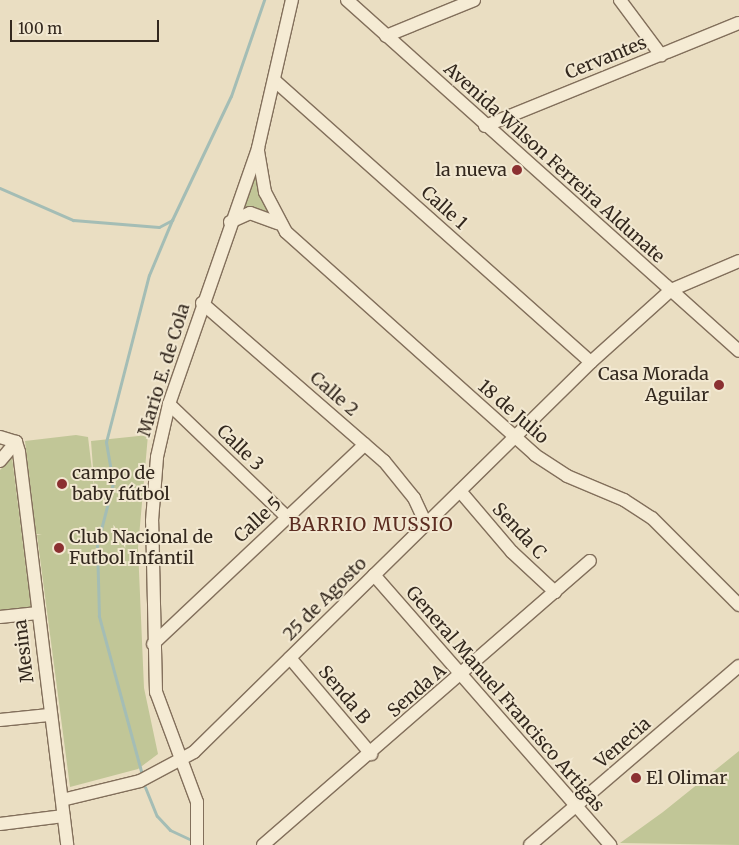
<!DOCTYPE html>
<html>
<head>
<meta charset="utf-8">
<style>
	body { margin:0 }
	#map { position:relative; width:739px; height:845px; overflow:hidden; background:#eadec2; font-family:Merriweather,serif }
	div>[style] { position:absolute }
	.green>* { inset:0; background:#c1c697 }
	.stream>* { height:3px; margin:-1.5px; padding:0 1.5px; transform-origin:1.5px; border-radius:1.5px; background:#a4bdb5 }
	.roads { filter:drop-shadow(1px 0 #826f5b) drop-shadow(-1px 0 #826f5b) drop-shadow(0 1px #826f5b) drop-shadow(0 -1px #826f5b) }
	.minor>* { height:12px; margin:-6px; padding:0 6px; transform-origin:6px; border-radius:6px; background:#f5ebd4 }
	.dots>* { width:14px; height:14px; translate:-50% -50%; box-sizing:border-box; border:2px solid #f2e8d1; border-radius:50% }
	span { translate:-50% -50%; white-space:nowrap; text-align:center; line-height:1.15; -webkit-text-stroke:4px #f2e8d1; paint-order:stroke }
	.street-label { font-size:18px; color:#33281e }
	.poi-label { font-size:18px; color:#33281e }
	.right { translate:-100% -50%; text-align:right }
	.left { translate:0 -50%; text-align:left }
	.neighbourhood-label { font-size:19px; color:#5c2d21; letter-spacing:1px }
	.scale { position:absolute; left:10px; top:20px; width:149px; height:22px; box-sizing:border-box; border:2px solid #33281e; border-top:0; padding-left:6px; font-size:15px; line-height:18px; white-space:nowrap; color:#33281e; -webkit-text-stroke:4px #f2e8d1; paint-order:stroke }
</style>
</head>
<body>
<div id="map">
	<div class="green">
		<i style="clip-path:polygon(255px 160px,260px 194px,269px 214px,253px 207px,237px 210px)"></i>
		<i style="clip-path:polygon(76px 435px,88px 437px,95px 495px,91px 441px,148px 435px,138px 548px,144px 688px,158px 754px,138px 769px,70px 787px,37px 535px,42px 534px,36px 534px,25px 441px)"></i>
		<i style="clip-path:polygon(12px 457px,31px 608px,0 611px,0 470px)"></i>
		<i style="clip-path:polygon(739px 751px,739px 845px,620px 843px,663px 812px)"></i>
	</div>
	<div class="stream">
		<i style="left:0;top:188px;width:80px;rotate:23.7deg"></i>
		<i style="left:73px;top:220px;width:86px;rotate:4.7deg"></i>
		<i style="left:159px;top:227px;width:15px;rotate:-28deg"></i>
		<i style="left:172px;top:220px;width:137px;rotate:-64.6deg"></i>
		<i style="left:231px;top:96px;width:102px;rotate:-71deg"></i>
		<i style="left:141px;top:771px;width:161px;rotate:-105.2deg"></i>
		<i style="left:99px;top:616px;width:71px;rotate:-91.6deg"></i>
		<i style="left:97px;top:545px;width:64px;rotate:-75.5deg"></i>
		<i style="left:113px;top:483px;width:42px;rotate:-99.7deg"></i>
		<i style="left:106px;top:442px;width:172px;rotate:-75.6deg"></i>
		<i style="left:149px;top:275px;width:60px;rotate:-67.3deg"></i>
		<i style="left:145px;top:787px;width:31px;rotate:68deg"></i>
		<i style="left:157px;top:816px;width:19px;rotate:47deg"></i>
		<i style="left:170px;top:830px;width:26px;rotate:25deg"></i>
	</div>
	<div class="roads">
		<div class="minor">
			<i style="left:347px;top:0;width:526px;rotate:41.84deg"></i>
			<i style="left:620px;top:0;width:69px;rotate:53.3deg"></i>
			<i style="left:386px;top:36px;width:95px;rotate:-22.2deg"></i>
			<i style="left:274px;top:80px;width:424px;rotate:41.7deg"></i>
			<i style="left:485px;top:126px;width:274px;rotate:-22.1deg"></i>
			<i style="left:258px;top:151px;width:42px;rotate:80.3deg"></i>
			<i style="left:265px;top:192px;width:45px;rotate:62.3deg"></i>
			<i style="left:286px;top:232px;width:334px;rotate:41.8deg"></i>
			<i style="left:535px;top:455px;width:38px;rotate:33deg"></i>
			<i style="left:567px;top:476px;width:62px;rotate:22.8deg"></i>
			<i style="left:624px;top:500px;width:33px;rotate:33deg"></i>
			<i style="left:652px;top:518px;width:123px;rotate:45deg"></i>
			<i style="left:230px;top:222px;width:22px;rotate:-24deg"></i>
			<i style="left:250px;top:213px;width:30px;rotate:20deg"></i>
			<i style="left:202px;top:303px;width:241px;rotate:41deg"></i>
			<i style="left:384px;top:461px;width:48px;rotate:51deg"></i>
			<i style="left:414px;top:498px;width:29px;rotate:65deg"></i>
			<i style="left:169px;top:404px;width:163px;rotate:43.8deg"></i>
			<i style="left:0;top:437px;width:17px;rotate:17deg"></i>
			<i style="left:16px;top:442px;width:10px;rotate:73deg"></i>
			<i style="left:19px;top:452px;width:396px;rotate:83deg"></i>
			<i style="left:0;top:461px;width:25px;rotate:-50deg"></i>
			<i style="left:460px;top:491px;width:80px;rotate:49.6deg"></i>
			<i style="left:512px;top:552px;width:59px;rotate:42.9deg"></i>
			<i style="left:374px;top:575px;width:359px;rotate:48.8deg"></i>
			<i style="left:0;top:617px;width:38px;rotate:-6deg"></i>
			<i style="left:153px;top:644px;width:291px;rotate:-43.3deg"></i>
			<i style="left:290px;top:658px;width:126px;rotate:49.8deg"></i>
			<i style="left:0;top:720px;width:49px;rotate:-5.8deg"></i>
			<i style="left:62px;top:800px;width:80px;rotate:-13.7deg"></i>
			<i style="left:140px;top:781px;width:61px;rotate:-28.2deg"></i>
			<i style="left:194px;top:752px;width:557px;rotate:-44.49deg"></i>
			<i style="left:591px;top:362px;width:108px;rotate:-42deg"></i>
			<i style="left:671px;top:290px;width:74px;rotate:-23.1deg"></i>
			<i style="left:0;top:824px;width:64px;rotate:-7.2deg"></i>
			<i style="left:197px;top:845px;width:43px;rotate:-90deg"></i>
			<i style="left:197px;top:802px;width:117px;rotate:-110.4deg"></i>
			<i style="left:156px;top:692px;width:171px;rotate:-91.3deg"></i>
			<i style="left:152px;top:521px;width:64px;rotate:-85.5deg"></i>
			<i style="left:157px;top:457px;width:54px;rotate:-77.2deg"></i>
			<i style="left:169px;top:404px;width:271px;rotate:-70.8deg"></i>
			<i style="left:258px;top:148px;width:152px;rotate:-77.1deg"></i>
			<i style="left:263px;top:845px;width:433px;rotate:-41deg"></i>
			<i style="left:530px;top:845px;width:275px;rotate:-40.6deg"></i>
		</div>
	</div>
	<div class="dots">
		<i style="left:517px;top:170px;background:#8b3031"></i>
		<i style="left:719px;top:385px;background:#8b3031"></i>
		<i style="left:62px;top:484px;background:#8b3031"></i>
		<i style="left:59px;top:548px;background:#8b3031"></i>
		<i style="left:636px;top:778px;background:#8b3031"></i>
	</div>
	<div class="street-label">
		<span style="left:606px;top:58px;rotate:-22deg">Cervantes</span>
		<span style="left:554px;top:163px;rotate:42deg">Avenida Wilson Ferreira Aldunate</span>
		<span style="left:444px;top:208px;rotate:42deg">Calle 1</span>
		<span style="left:164px;top:370px;rotate:-73deg">Mario E. de Cola</span>
		<span style="left:334px;top:394px;rotate:41deg">Calle 2</span>
		<span style="left:513px;top:412px;rotate:41deg">18 de Julio</span>
		<span style="left:240px;top:448px;rotate:44deg">Calle 3</span>
		<span style="left:258px;top:520px;rotate:-43deg">Calle 5</span>
		<span style="left:519px;top:531px;rotate:47deg">Senda C</span>
		<span style="left:325px;top:599px;rotate:-45deg">25 de Agosto</span>
		<span style="left:24px;top:651px;rotate:-97deg">Mesina</span>
		<span style="left:417px;top:691px;rotate:-41deg">Senda A</span>
		<span style="left:344px;top:695px;rotate:50deg">Senda B</span>
		<span style="left:505px;top:699px;rotate:49deg">General Manuel Francisco Artigas</span>
		<span style="left:623px;top:743px;rotate:-41deg">Venecia</span>
	</div>
	<div class="poi-label">
		<span class="right" style="left:507px;top:170px">la nueva</span>
		<span class="right" style="left:709px;top:385px">Casa Morada<br>Aguilar</span>
		<span class="left" style="left:72px;top:484px">campo de<br>baby fútbol</span>
		<span class="left" style="left:69px;top:548px">Club Nacional de<br>Futbol Infantil</span>
		<span class="left" style="left:646px;top:778px">El Olimar</span>
	</div>
	<div class="neighbourhood-label">
		<span style="left:371px;top:525px">BARRIO MUSSIO</span>
	</div>
	<div class="scale">100 m</div>
</div>
</body>
</html>
